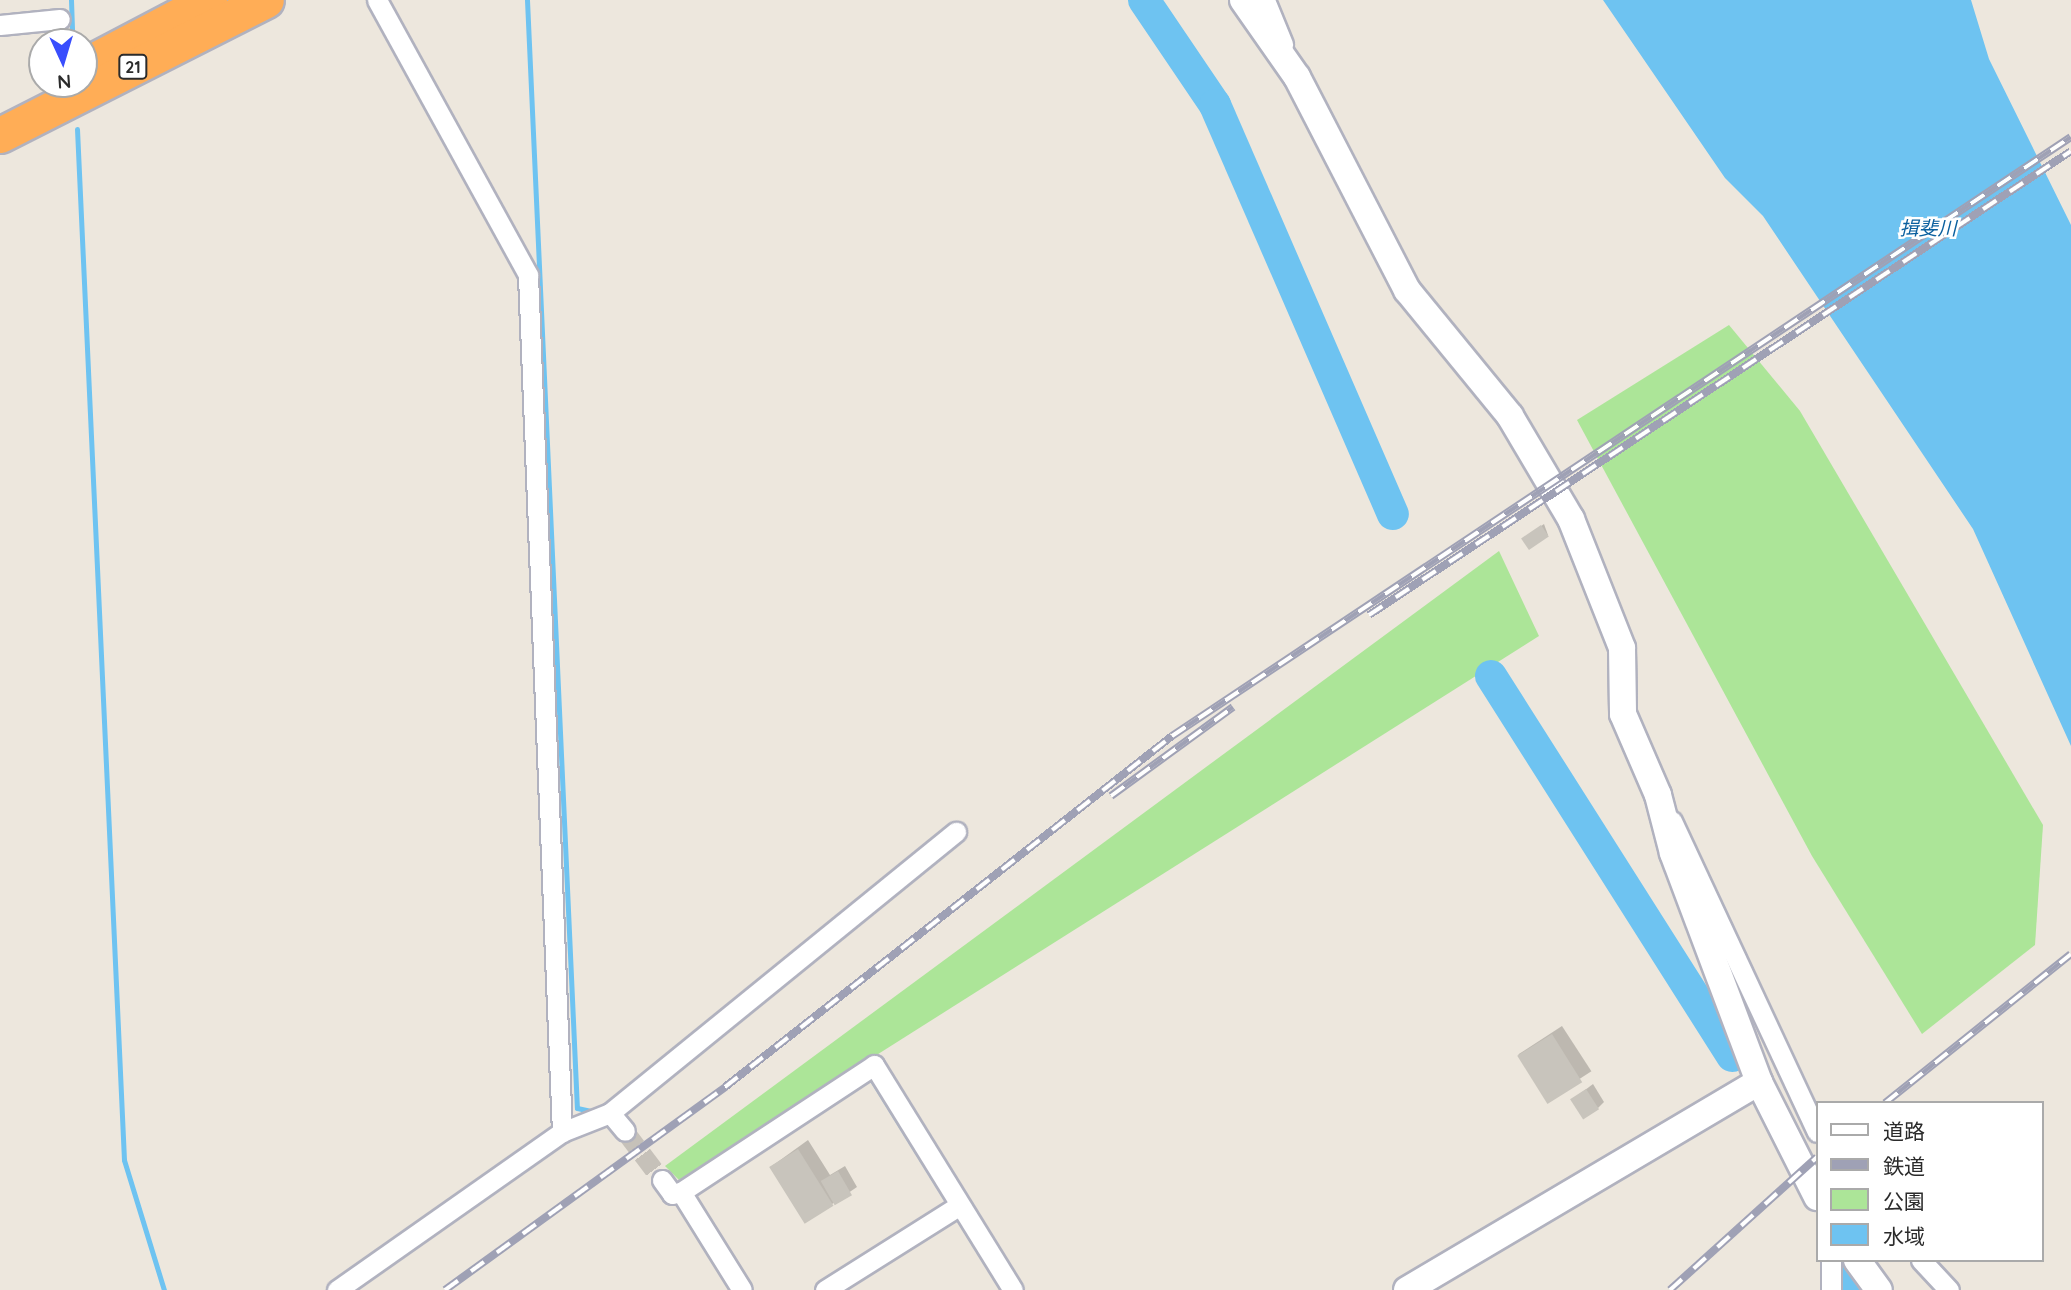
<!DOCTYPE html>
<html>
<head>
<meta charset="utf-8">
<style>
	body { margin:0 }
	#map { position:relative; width:2071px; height:1290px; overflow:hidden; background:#ede7dd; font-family:Quicksand,"Noto Sans JP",sans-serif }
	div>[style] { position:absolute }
	.green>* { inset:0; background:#ace598 }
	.water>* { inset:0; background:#6ec3f1 }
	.shadow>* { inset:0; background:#0003; transform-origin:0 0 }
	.stream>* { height:5px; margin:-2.5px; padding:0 2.5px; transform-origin:2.5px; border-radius:2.5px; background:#6ec3f1 }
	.river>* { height:32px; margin:-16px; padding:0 16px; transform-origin:16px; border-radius:16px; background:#6ec3f1 }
	.building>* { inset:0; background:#c8c4bc; transform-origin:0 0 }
	.street-tunnel>* { height:19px; margin-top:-9.5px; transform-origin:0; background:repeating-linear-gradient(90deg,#c6c1b9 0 19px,transparent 0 29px) }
	.roads { filter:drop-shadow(2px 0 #b1b2bf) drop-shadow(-2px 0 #b1b2bf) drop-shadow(0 2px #b1b2bf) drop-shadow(0 -2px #b1b2bf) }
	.street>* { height:19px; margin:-9.5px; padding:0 9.5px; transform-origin:9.5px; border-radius:9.5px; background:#fff }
	.secondary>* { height:26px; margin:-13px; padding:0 13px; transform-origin:13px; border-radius:13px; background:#fff }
	.highway>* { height:35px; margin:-17.5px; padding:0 17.5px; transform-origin:17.5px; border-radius:17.5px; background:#ffad56 }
	.rail>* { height:8px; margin-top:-4px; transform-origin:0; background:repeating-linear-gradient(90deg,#fff 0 16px,#9fa1b5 0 32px); box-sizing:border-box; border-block:2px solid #9fa1b5 }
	span { translate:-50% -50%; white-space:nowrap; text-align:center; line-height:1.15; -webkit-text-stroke:5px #fff; paint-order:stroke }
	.shield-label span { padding:2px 5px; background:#fff; border:2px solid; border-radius:5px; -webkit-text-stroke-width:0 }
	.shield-label { font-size:16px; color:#2b2b2b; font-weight:700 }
	.water-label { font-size:19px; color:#0b609f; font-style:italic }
	.legend { position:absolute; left:1816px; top:1101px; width:228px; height:161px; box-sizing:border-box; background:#fff; border:2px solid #aaa; margin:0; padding:9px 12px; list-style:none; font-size:21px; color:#2b2b2b }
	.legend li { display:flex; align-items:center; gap:14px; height:35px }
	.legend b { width:35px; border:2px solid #aaa }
	.north { position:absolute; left:28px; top:28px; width:70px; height:70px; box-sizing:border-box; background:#fff; border:2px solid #aaa; border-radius:50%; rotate:176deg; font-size:19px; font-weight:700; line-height:28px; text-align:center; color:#2b2b2b }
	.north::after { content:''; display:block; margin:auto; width:24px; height:32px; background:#394efd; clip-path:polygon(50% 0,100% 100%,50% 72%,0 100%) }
</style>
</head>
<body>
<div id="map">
	<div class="green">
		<i style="clip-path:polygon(1729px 325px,1800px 411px,2043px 825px,2035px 945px,1922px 1034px,1812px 856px,1577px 420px)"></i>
		<i style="clip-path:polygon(1499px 551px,1539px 636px,679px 1180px,665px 1166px)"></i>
	</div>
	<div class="water">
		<i style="clip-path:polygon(1603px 0,1971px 0,1989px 59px,2071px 225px,2071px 746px,1973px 529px,1763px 216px,1725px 178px)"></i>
	</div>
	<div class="shadow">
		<i style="clip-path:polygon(1544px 524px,1548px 535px,1527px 536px)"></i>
		<i style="left:1562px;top:1026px;width:54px;height:52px;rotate:57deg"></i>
		<i style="clip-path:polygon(1593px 1084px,1604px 1102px,1598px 1108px,1573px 1099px)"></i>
		<i style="clip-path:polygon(808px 1140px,830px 1175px,845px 1166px,857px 1187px,832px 1204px,772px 1166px)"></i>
	</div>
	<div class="stream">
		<i style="left:71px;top:0;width:35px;rotate:88deg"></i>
		<i style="left:527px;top:0;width:1109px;rotate:87.42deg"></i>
		<i style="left:577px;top:1108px;width:19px;rotate:12deg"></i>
		<i style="left:77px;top:129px;width:1032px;rotate:87.39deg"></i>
		<i style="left:124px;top:1160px;width:136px;rotate:72.9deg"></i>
		<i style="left:863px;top:1080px;width:9px"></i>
		<i style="left:872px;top:1080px;width:247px;rotate:58.2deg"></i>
	</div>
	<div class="river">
		<i style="left:1144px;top:0;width:127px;rotate:55.9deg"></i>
		<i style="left:1215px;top:105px;width:446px;rotate:66.5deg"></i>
		<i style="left:1491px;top:676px;width:450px;rotate:57.6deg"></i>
		<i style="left:1846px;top:1272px;width:22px;rotate:54deg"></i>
	</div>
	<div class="building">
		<i style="left:1541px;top:525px;width:14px;height:24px;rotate:56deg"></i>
		<i style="left:1552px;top:1034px;width:57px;height:41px;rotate:58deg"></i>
		<i style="left:1586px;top:1089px;width:24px;height:19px;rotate:57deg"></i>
		<i style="left:798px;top:1149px;width:67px;height:34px;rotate:58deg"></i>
		<i style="left:838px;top:1171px;width:28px;height:20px;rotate:60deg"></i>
	</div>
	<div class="street-tunnel">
		<i style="left:625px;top:1131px;width:61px;rotate:52.9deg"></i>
	</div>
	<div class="roads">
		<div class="street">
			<i style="left:377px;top:0;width:314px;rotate:61.2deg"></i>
			<i style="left:528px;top:275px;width:858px;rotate:87.73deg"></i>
			<i style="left:1265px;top:0;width:48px;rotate:67.8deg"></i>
			<i style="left:0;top:25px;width:60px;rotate:-5.7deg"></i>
			<i style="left:1672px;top:821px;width:343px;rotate:65deg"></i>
			<i style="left:610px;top:1113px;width:446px;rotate:-39.1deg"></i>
			<i style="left:662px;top:1180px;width:17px;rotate:54deg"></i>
			<i style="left:672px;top:1194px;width:9px;rotate:-13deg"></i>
			<i style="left:681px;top:1192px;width:231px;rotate:-33.3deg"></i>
			<i style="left:874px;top:1065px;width:264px;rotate:58.3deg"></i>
			<i style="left:681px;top:1192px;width:115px;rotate:58.1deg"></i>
			<i style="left:1831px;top:1260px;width:30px;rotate:90deg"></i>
			<i style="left:1921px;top:1260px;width:41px;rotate:47deg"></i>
			<i style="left:337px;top:1290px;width:275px;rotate:-35.1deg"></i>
			<i style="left:562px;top:1132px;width:52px;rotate:-21.6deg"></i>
			<i style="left:610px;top:1113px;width:23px;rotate:50deg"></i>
			<i style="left:825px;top:1290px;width:156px;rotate:-32.2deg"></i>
		</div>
		<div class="secondary">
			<i style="left:1243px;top:0;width:94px;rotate:55deg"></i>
			<i style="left:1297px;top:77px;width:240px;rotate:62.7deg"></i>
			<i style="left:1407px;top:290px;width:163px;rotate:50.7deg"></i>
			<i style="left:1510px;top:416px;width:120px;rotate:59.4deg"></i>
			<i style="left:1571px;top:519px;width:139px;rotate:68.4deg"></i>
			<i style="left:1622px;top:648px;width:66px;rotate:89.1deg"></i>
			<i style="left:1623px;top:714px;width:88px;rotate:66.6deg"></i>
			<i style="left:1658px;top:795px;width:60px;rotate:75.5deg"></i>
			<i style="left:1673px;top:853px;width:245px;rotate:69.4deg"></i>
			<i style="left:1759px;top:1082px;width:129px;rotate:63.2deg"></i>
			<i style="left:1857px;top:1260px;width:37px;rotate:54deg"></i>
			<i style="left:1407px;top:1290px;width:409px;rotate:-30.6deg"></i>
		</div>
		<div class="highway">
			<i style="left:93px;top:61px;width:131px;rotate:-27.7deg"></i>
			<i style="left:0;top:135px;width:298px;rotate:-26.9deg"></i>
		</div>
	</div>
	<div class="rail">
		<i style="left:1369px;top:615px;width:841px;rotate:-33.46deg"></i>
		<i style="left:1111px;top:796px;width:151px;rotate:-36.1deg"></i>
		<i style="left:1885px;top:1103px;width:238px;rotate:-38.7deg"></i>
		<i style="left:445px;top:1290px;width:346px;rotate:-35.9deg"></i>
		<i style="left:725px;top:1087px;width:568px;rotate:-38.14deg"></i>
		<i style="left:1172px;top:736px;width:1080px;rotate:-33.68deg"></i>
		<i style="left:1670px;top:1290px;width:198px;rotate:-42.1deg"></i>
	</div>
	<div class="shield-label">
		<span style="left:133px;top:67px">21</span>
	</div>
	<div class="water-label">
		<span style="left:1928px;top:229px">揖斐川</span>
	</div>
	<ul class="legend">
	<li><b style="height:9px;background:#fff"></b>道路</li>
	<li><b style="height:9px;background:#9fa1b5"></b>鉄道</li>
	<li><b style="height:19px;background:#ace598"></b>公園</li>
	<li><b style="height:19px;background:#6ec3f1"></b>水域</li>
	</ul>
	<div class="north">N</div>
</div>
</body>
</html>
